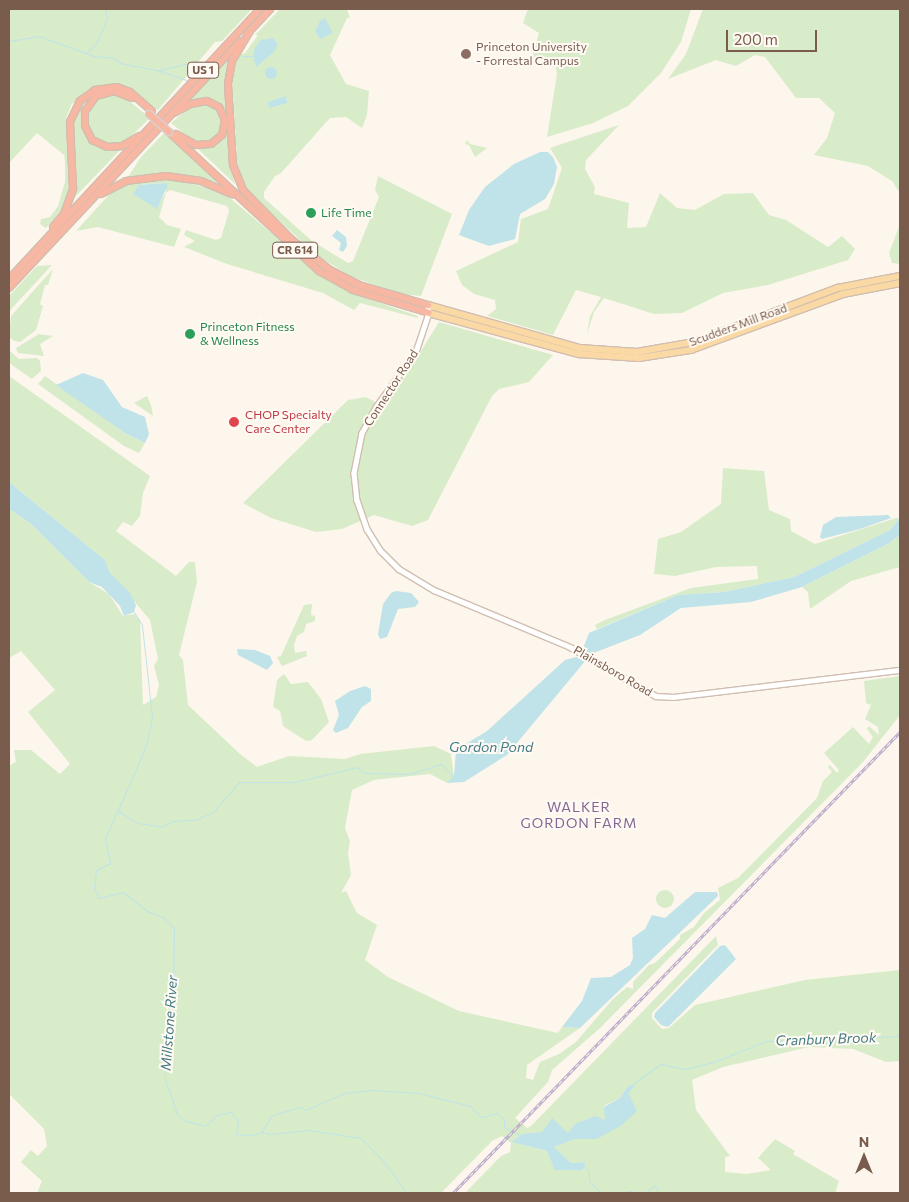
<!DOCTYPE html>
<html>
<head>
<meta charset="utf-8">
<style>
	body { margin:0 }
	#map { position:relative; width:909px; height:1202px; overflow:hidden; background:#fdf6ec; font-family:Commissioner,sans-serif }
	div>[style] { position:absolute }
	.green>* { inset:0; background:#d8ecc9 }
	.round { border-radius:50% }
	.water>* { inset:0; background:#bfe3e8 }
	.stream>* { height:1px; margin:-0.5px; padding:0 0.5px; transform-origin:0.5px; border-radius:0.5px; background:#bfe3e8 }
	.roads { filter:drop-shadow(1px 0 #d1beb0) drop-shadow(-1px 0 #d1beb0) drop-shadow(0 1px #d1beb0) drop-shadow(0 -1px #d1beb0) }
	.minor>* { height:4.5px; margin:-2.25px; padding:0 2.25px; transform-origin:2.25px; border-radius:2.25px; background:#fff }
	.major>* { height:5.5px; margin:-2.75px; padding:0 2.75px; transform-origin:2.75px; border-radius:2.75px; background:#fbd9a5 }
	.highway>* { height:6px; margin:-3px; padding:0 3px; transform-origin:3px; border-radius:3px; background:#f7b7a3 }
	.rail>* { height:3px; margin-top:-1.5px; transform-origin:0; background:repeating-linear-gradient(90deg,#fffaf3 0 4px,#b9a8c9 0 8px); box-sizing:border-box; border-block:1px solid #b9a8c9 }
	.bridges { filter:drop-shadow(1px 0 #dad1cd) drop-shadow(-1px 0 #dad1cd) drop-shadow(0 1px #dad1cd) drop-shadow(0 -1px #dad1cd) }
	.highway-bridge>* { height:6px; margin:-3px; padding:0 3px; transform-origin:3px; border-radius:3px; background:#f7b7a3 }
	.dots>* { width:14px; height:14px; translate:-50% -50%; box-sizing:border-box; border:2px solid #fffaf3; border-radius:50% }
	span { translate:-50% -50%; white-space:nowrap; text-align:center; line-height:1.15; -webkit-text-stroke:4px #fffaf3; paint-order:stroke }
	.shield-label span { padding:1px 4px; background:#fffaf3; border:1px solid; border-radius:4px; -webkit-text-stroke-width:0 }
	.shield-label { font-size:11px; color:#7a5c4d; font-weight:700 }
	.education-label { font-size:12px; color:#785e54 }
	.left { translate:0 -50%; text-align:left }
	.leisure-label { font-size:12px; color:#27864d }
	.street-label { font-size:12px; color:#7a5c4d }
	.health-label { font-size:12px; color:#be3a42 }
	.water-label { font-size:14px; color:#437c86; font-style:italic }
	.neighbourhood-label { font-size:14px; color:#846695; letter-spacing:1px }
	.frame { position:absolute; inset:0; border:10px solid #7a5c4d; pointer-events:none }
	.north { position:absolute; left:839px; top:1132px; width:50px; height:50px; -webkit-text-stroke:4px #fffaf3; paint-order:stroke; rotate:0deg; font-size:14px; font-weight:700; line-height:20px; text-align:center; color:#7a5c4d }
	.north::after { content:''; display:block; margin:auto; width:18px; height:22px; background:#7a5c4d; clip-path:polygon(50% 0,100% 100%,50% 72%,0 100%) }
	.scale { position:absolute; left:726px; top:30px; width:91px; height:22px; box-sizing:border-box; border:2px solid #7a5c4d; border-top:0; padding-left:6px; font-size:15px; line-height:18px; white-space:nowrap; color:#7a5c4d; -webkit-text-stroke:4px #fffaf3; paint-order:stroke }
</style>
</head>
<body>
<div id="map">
	<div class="green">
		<i style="clip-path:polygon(9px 9px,252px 9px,222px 41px,215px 42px,158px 110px,126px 86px,105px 84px,87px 90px,71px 105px,66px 119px,69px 194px,63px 208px,46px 228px,40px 224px,41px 219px,50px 217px,58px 206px,65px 182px,65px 162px,64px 155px,37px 133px,9px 163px)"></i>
		<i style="clip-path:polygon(280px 9px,347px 9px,350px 18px,347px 18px,330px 55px,346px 84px,369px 91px,367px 115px,362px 128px,346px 117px,330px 118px,281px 173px,275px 176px,264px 192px,264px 198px,312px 241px,348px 263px,353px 261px,379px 197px,375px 190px,378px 176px,452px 214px,421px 296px,402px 294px,352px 277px,315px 254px,249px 192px,238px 176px,232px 76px,238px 55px,245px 53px,258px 35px,255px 35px)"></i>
		<i style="clip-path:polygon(528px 9px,691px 9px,681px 42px,661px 73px,628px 106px,593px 123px,547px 137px,557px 74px,555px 64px,532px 57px,539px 33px,523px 23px)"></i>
		<i style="clip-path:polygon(703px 9px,900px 9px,900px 193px,892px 181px,868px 166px,814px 155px,827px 138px,835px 113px,819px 98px,796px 98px,765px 57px,755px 55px,736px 66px,716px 60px,668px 79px,686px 54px)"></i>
		<i style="clip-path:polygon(233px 54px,226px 78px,228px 119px,218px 103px,192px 99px)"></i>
		<i style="clip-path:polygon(107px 94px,122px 95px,150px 118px,124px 143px,111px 145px,94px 140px,86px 124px,87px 111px,95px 100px)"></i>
		<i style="clip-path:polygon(85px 100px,81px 122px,85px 135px,96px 145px,107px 150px,124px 146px,74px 198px,77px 179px,73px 125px,76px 111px)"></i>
		<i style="clip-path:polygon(200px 103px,211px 104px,224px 123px,219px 136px,213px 141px,196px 143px,171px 123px,191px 106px)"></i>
		<i style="clip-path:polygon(619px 125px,586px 160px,585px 169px,595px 187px,594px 194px,629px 203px,627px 228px,646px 227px,660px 193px,677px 208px,695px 210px,724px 194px,753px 193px,769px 215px,786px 220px,828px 247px,842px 236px,855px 249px,848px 260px,768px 285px,723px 293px,682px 313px,654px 314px,604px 298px,594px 312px,587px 334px,590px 316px,601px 297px,576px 290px,553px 335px,487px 316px,496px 309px,495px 300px,474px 294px,462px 285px,456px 271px,518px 242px,521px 219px,548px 209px,562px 168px,550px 148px)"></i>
		<i style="clip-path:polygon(228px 127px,230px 165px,235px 184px,197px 148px,218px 143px)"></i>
		<i style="clip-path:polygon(165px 132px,210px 172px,217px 182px,163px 172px,128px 177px,141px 157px)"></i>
		<i style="clip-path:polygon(467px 140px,470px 144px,487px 148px,475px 157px,469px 145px,465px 144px)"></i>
		<i style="clip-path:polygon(evenodd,170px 178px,223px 192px,324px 278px,351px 293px,418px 316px,418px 318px,360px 303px,354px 310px,323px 293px,227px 264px,184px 247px,195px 241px,184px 235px,186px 230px,216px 240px,221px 238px,229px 211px,227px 206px,170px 190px,166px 193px,159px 217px,167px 225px,181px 229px,174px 247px,98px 227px,76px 231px,108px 196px,125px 184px,170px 178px,165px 183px,166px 192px,157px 208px,143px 200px,139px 185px,165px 183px)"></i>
		<i style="clip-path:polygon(900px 224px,900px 264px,892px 263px,889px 253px)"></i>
		<i style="clip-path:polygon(52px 265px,14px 306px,9px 312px,9px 296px,37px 266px)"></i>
		<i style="clip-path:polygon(53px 269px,48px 285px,45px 285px,40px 304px,43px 306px,36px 330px,20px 342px,14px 341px,9px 337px,11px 316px)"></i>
		<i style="clip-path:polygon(850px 288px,838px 292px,719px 339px,832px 292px)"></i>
		<i style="clip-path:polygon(439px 322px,553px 355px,529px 382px,499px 389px,492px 396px,428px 520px,412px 526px,374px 515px,342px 529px,316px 532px,271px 518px,243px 503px,348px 400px,366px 397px,379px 404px,421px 351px)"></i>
		<i style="clip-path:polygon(39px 334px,53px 336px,40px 344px,44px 356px,18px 353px,16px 348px)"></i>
		<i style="clip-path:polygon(9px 350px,19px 359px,37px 358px,40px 361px,41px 371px,32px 379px,9px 363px)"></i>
		<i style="clip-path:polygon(evenodd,9px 376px,150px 476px,143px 493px,140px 516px,132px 526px,123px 522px,116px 531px,176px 576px,189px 562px,195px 562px,197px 582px,179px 655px,183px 660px,188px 705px,240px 754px,257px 767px,289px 756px,345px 759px,360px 754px,434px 746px,451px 754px,454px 777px,447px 783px,430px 774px,374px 780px,352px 790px,345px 828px,350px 841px,348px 853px,351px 875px,341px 893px,346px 891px,357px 913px,377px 925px,365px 960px,388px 977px,459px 1011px,558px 1033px,562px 1027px,580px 1028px,527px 1065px,526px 1078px,533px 1080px,540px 1062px,559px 1054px,576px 1042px,612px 1000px,627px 987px,633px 989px,633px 982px,649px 965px,655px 963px,680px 939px,680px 935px,694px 927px,704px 913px,720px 900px,718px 888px,738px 878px,817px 798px,823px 781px,832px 772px,828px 767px,830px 765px,837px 773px,839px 770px,824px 753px,853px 727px,869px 744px,873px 737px,867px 729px,869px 726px,879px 735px,878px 727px,865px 719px,871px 705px,866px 703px,864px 681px,900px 676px,900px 715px,863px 762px,599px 1029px,552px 1070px,548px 1082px,515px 1118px,527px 1128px,531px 1126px,716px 936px,718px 945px,652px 1013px,652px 1018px,662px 1029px,669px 1028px,695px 1005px,805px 980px,900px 970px,900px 1061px,886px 1062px,853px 1049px,809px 1047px,723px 1067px,692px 1080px,696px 1110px,730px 1156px,725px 1157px,725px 1172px,747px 1174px,771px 1170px,758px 1158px,775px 1139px,795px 1151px,793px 1154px,839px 1181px,835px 1193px,465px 1193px,501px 1156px,510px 1152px,511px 1143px,502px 1136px,492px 1141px,441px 1193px,37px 1193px,42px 1181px,21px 1162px,31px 1150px,38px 1156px,47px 1146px,44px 1129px,9px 1094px,9px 766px,16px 762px,14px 750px,31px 750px,60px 774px,70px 764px,28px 712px,55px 690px,21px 651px,9px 658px,9px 509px,30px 523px,89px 582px,109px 594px,123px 616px,134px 614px,140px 620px,143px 705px,156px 697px,159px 685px,154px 666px,158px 659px,150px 620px,110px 573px,105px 560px,9px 482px,9px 376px,628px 1086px,628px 1093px,597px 1139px,575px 1139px,554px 1147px,571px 1163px,586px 1162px,583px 1170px,547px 1151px,513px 1142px,522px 1134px,568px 1133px,606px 1120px,604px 1106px,620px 1098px,628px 1086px)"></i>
		<i style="clip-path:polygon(45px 376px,125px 433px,145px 443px,139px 453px,124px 446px,38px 384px)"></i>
		<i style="clip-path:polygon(147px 396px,151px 405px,153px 416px,134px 403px)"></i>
		<i style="clip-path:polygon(723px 468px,764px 471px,769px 510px,790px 519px,791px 531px,815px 544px,896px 518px,900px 518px,890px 530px,794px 577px,724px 592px,678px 595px,597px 629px,595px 625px,605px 620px,691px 588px,758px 579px,757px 566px,716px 567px,675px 576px,654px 574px,658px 539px,681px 532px,721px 504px)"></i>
		<i style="clip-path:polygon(900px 535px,900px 567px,851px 581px,810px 609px,808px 592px,802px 587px,888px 544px)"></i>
		<i style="clip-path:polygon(312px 604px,311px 615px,315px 616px,315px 621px,306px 624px,304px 632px,297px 636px,294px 645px,295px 653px,306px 651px,307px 656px,282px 666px,277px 657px,281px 656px,304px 605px)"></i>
		<i style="clip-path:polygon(284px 674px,291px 684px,308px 682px,321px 699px,329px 722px,312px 740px,306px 741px,283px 726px,280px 711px,273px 707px,277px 680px)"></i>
		<i class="round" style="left:656px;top:890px;width:18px;height:18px"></i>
	</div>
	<div class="water">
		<i style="clip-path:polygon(325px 18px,333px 33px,320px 39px,315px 31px,320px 21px)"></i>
		<i style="clip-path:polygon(273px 38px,278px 44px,274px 52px,256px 67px,253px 56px,255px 47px,261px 40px)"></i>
		<i class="round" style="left:265px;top:67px;width:12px;height:12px"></i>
		<i style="clip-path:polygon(286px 96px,287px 103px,269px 108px,268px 102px)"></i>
		<i style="clip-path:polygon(540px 152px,548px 152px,553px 157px,557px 167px,554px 184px,545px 199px,520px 214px,515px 239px,489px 246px,459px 235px,469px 210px,485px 187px,514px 164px)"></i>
		<i style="clip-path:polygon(165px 183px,168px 185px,157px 209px,133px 194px,139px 185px)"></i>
		<i style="clip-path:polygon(337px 230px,346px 237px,347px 246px,343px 252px,339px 250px,341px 243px,332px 236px)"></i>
		<i style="clip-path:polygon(83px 373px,103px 380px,122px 407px,145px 417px,149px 434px,145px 443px,125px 433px,56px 385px)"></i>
		<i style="clip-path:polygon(9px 482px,105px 560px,110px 573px,130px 593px,136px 605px,134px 612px,124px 616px,120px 606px,102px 587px,89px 582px,30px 523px,9px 509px)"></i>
		<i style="clip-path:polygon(888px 515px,891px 518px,860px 529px,822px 539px,820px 537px,823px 525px,836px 517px)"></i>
		<i style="clip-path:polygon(900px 518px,900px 535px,888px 544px,802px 587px,751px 602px,681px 608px,640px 635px,591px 654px,507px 755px,464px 782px,447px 783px,454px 776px,456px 750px,487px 731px,565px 660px,580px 656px,589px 633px,678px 595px,724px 592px,794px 577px,890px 530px)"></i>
		<i style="clip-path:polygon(396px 591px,411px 593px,419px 602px,415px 607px,398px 609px,387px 637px,380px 639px,378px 634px,383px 604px,391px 593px)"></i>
		<i style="clip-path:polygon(237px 649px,255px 650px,270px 656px,273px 663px,267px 670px,238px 655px)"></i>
		<i style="clip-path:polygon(365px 686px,371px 689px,371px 701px,362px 707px,348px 728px,336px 733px,333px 730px,339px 715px,335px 701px,350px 691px)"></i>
		<i style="clip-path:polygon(695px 892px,717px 892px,718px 896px,580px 1028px,562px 1027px,582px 1001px,591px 978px,611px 977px,630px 965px,633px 958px,632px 938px,645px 929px,652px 915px,665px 918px)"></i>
		<i style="clip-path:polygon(725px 945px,736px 959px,668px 1027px,661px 1025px,654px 1017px,655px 1013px,720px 946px)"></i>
		<i style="clip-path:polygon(628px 1086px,635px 1086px,628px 1093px,637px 1111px,622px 1125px,597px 1139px,575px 1139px,554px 1147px,571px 1163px,586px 1162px,583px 1170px,555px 1170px,547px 1151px,512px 1142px,522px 1134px,542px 1132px,552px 1118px,568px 1133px,575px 1124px,595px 1116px,605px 1120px,604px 1107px,620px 1098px)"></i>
	</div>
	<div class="stream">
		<i style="left:9px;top:41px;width:30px;rotate:-9deg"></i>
		<i style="left:39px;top:36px;width:59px;rotate:20deg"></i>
		<i style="left:94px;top:56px;width:20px;rotate:6deg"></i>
		<i style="left:114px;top:58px;width:8px;rotate:40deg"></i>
		<i style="left:120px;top:63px;width:38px;rotate:11deg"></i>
		<i style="left:157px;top:70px;width:31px;rotate:19deg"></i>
		<i style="left:86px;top:53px;width:13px;rotate:-42deg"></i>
		<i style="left:96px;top:44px;width:14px;rotate:-65deg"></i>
		<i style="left:102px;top:31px;width:14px;rotate:-69deg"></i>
		<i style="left:107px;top:18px;width:9px;rotate:-103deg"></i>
		<i style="left:242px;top:56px;width:11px"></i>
		<i style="left:159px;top:70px;width:39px;rotate:-13deg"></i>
		<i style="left:134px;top:612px;width:15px;rotate:58deg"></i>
		<i style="left:142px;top:625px;width:93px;rotate:83.8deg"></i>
		<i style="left:152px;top:717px;width:30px;rotate:102deg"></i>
		<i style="left:146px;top:746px;width:102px;rotate:113.8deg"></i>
		<i style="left:105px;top:839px;width:25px;rotate:78deg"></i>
		<i style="left:110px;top:863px;width:16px;rotate:153deg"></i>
		<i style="left:96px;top:870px;width:18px;rotate:96deg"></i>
		<i style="left:94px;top:888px;width:11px;rotate:63deg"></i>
		<i style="left:99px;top:898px;width:25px;rotate:-14deg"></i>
		<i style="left:123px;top:892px;width:31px;rotate:38deg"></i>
		<i style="left:147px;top:911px;width:17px;rotate:21deg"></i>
		<i style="left:163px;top:917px;width:16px;rotate:45deg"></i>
		<i style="left:174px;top:928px;width:77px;rotate:90.7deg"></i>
		<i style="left:173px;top:1005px;width:20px;rotate:110deg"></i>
		<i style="left:166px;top:1024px;width:40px;rotate:92.9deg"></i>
		<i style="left:164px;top:1064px;width:15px;rotate:86deg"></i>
		<i style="left:165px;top:1079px;width:37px;rotate:71deg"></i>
		<i style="left:177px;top:1114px;width:8px;rotate:45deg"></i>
		<i style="left:183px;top:1120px;width:23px;rotate:15deg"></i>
		<i style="left:205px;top:1126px;width:16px;rotate:-43deg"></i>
		<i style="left:217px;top:1115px;width:14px;rotate:-12deg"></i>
		<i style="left:231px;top:1112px;width:12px;rotate:55deg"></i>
		<i style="left:238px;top:1122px;width:12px;rotate:99deg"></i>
		<i style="left:236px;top:1134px;width:15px;rotate:4deg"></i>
		<i style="left:251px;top:1135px;width:11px;rotate:-15deg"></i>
		<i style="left:262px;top:1132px;width:18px;rotate:-61deg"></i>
		<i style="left:271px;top:1116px;width:29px;rotate:-18deg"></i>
		<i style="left:299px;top:1107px;width:8px;rotate:23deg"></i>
		<i style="left:306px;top:1110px;width:42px;rotate:-24.1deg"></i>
		<i style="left:344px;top:1093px;width:28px;rotate:-6deg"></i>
		<i style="left:372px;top:1090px;width:47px;rotate:3.7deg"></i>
		<i style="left:419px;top:1093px;width:53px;rotate:14.3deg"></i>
		<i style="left:470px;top:1106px;width:16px;rotate:45deg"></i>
		<i style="left:481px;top:1117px;width:17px;rotate:-13deg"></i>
		<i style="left:498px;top:1113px;width:9px;rotate:49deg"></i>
		<i style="left:504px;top:1120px;width:7px;rotate:90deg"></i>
		<i style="left:504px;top:1127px;width:19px;rotate:28deg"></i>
		<i style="left:118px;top:811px;width:23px;rotate:31deg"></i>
		<i style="left:138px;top:823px;width:24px;rotate:9deg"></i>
		<i style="left:162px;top:827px;width:13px;rotate:-29deg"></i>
		<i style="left:173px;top:821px;width:22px;rotate:-3deg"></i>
		<i style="left:195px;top:820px;width:20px;rotate:-24deg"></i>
		<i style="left:213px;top:812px;width:40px;rotate:-49deg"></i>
		<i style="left:239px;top:782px;width:56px"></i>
		<i style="left:295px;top:782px;width:64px;rotate:-13.6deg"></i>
		<i style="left:357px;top:767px;width:9px;rotate:41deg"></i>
		<i style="left:364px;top:773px;width:45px;rotate:1.3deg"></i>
		<i style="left:409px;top:774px;width:34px;rotate:-17deg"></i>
		<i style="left:441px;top:764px;width:18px;rotate:45deg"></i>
		<i style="left:631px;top:1085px;width:37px;rotate:-35deg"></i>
		<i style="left:661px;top:1064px;width:25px;rotate:12deg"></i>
		<i style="left:685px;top:1069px;width:32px;rotate:-14deg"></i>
		<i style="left:716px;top:1061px;width:54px;rotate:-21.8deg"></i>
		<i style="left:766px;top:1041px;width:134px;rotate:-2.1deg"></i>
		<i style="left:262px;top:1132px;width:8px;rotate:14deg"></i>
		<i style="left:270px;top:1134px;width:39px;rotate:-6deg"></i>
		<i style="left:309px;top:1130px;width:53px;rotate:8.7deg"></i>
		<i style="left:361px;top:1138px;width:35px;rotate:46deg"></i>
		<i style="left:385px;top:1163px;width:37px;rotate:54deg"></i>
		<i style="left:584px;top:1166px;width:7px;rotate:45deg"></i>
		<i style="left:589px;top:1171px;width:10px;rotate:90deg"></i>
		<i style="left:589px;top:1181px;width:16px;rotate:47deg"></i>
		<i style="left:620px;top:1193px;width:10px;rotate:-11deg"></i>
		<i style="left:630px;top:1191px;width:4px;rotate:27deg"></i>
		<i style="left:645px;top:1193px;width:13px;rotate:-39deg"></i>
		<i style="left:655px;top:1185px;width:9px;rotate:69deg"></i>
	</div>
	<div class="roads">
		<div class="minor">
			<i style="left:428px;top:305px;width:8px;rotate:83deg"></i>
			<i style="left:429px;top:313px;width:41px;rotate:108.4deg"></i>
			<i style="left:416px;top:352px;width:67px;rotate:125.8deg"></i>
			<i style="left:377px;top:406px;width:31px;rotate:119deg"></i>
			<i style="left:362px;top:433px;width:41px;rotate:101.3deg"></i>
			<i style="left:354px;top:473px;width:27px;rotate:84deg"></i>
			<i style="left:357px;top:500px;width:31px;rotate:71deg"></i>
			<i style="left:367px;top:529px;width:25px;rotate:58deg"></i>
			<i style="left:380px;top:550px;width:27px;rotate:45deg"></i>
			<i style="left:399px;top:569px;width:41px;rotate:31deg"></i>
			<i style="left:434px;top:590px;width:147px;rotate:22.7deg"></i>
			<i style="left:570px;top:647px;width:99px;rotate:29.7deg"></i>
			<i style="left:656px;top:696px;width:17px;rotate:3deg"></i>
			<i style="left:673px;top:697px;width:229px;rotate:-6.8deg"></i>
		</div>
		<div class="major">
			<i style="left:428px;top:305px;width:158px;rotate:15.8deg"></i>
			<i style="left:580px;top:348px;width:57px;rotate:4deg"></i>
			<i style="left:637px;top:352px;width:58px;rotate:-10deg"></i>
			<i style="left:694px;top:342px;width:154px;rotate:-20.6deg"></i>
			<i style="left:838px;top:288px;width:63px;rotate:-11deg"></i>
			<i style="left:429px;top:313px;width:156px;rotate:15.3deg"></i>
			<i style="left:579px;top:354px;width:60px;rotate:3.8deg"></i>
			<i style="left:639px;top:358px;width:53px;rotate:-8.7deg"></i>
			<i style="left:691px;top:350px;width:162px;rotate:-20.2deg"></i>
			<i style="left:843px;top:294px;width:58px;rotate:-10.9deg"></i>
		</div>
		<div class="highway">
			<i style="left:250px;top:31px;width:35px;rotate:121deg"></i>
			<i style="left:232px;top:61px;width:23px;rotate:100deg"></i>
			<i style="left:228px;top:84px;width:81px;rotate:86.5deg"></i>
			<i style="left:233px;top:165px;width:27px;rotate:68deg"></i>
			<i style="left:243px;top:190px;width:69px;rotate:45.6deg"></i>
			<i style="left:291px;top:239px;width:50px;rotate:38.5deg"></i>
			<i style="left:330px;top:270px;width:33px;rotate:27deg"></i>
			<i style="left:359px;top:285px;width:72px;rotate:16.2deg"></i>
			<i style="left:247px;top:34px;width:34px;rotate:-47deg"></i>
			<i style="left:132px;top:98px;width:19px;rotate:-159deg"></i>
			<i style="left:114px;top:91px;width:19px;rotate:164deg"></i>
			<i style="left:96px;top:96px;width:19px;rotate:126deg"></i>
			<i style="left:85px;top:111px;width:15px;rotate:90deg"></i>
			<i style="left:85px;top:126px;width:16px;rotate:63deg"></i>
			<i style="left:92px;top:140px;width:17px;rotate:24deg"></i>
			<i style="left:108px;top:147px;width:14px;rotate:-4deg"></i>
			<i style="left:122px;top:146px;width:20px;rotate:-30deg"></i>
			<i style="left:174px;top:113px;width:18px;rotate:-29deg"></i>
			<i style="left:190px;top:104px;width:17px;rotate:-10deg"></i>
			<i style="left:207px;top:101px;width:13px;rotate:27deg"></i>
			<i style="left:219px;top:107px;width:14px;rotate:65deg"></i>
			<i style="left:225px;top:120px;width:15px;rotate:101deg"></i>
			<i style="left:222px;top:135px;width:14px;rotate:141deg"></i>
			<i style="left:211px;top:144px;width:15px;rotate:176deg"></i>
			<i style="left:196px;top:145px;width:23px;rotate:-151deg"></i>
			<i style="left:169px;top:132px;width:205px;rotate:42.8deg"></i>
			<i style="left:319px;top:271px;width:39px;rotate:29deg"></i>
			<i style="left:353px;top:290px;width:79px;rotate:16.8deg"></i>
			<i style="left:101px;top:194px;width:28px;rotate:-27deg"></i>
			<i style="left:126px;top:181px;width:40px;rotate:-7.1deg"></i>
			<i style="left:166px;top:176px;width:35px;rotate:8deg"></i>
			<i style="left:201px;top:181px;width:34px;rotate:23deg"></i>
			<i style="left:53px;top:227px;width:17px;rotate:-50deg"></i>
			<i style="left:64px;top:214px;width:27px;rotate:-70deg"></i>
			<i style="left:73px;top:189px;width:67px;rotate:-92.6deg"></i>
			<i style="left:70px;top:122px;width:23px;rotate:-65deg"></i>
			<i style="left:80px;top:101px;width:19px;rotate:-36deg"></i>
			<i style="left:95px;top:90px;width:22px;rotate:-8deg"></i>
			<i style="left:117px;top:87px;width:14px;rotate:21deg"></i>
			<i style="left:130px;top:92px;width:29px;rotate:41deg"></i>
			<i style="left:9px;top:279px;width:369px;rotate:-47.1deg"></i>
			<i style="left:9px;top:288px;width:338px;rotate:-46.9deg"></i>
		</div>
	</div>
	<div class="rail">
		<i style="left:453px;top:1193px;width:642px;rotate:-45.88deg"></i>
	</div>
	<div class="bridges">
		<div class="highway-bridge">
			<i style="left:149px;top:114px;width:27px;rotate:42deg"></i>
		</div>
	</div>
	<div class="dots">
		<i style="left:466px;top:54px;background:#8d6e63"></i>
		<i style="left:311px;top:213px;background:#2e9e5b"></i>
		<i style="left:190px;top:334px;background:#2e9e5b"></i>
		<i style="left:234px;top:422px;background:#e0444e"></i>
	</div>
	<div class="shield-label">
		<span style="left:203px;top:70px">US 1</span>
		<span style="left:295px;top:250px">CR 614</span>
	</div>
	<div class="education-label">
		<span class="left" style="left:476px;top:54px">Princeton University<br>- Forrestal Campus</span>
	</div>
	<div class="leisure-label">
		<span class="left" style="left:321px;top:213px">Life Time</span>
		<span class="left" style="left:200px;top:334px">Princeton Fitness<br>&amp; Wellness</span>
	</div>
	<div class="street-label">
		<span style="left:738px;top:325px;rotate:-20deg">Scudders Mill Road</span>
		<span style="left:391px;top:388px;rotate:-57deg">Connector Road</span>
		<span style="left:613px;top:671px;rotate:30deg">Plainsboro Road</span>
	</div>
	<div class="health-label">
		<span class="left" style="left:245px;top:422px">CHOP Specialty<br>Care Center</span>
	</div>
	<div class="water-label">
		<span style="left:491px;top:747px">Gordon Pond</span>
		<span style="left:169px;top:1023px;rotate:-86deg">Millstone River</span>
		<span style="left:826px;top:1039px;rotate:-2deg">Cranbury Brook</span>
	</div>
	<div class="neighbourhood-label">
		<span style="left:579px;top:815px">WALKER<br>GORDON FARM</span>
	</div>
	<div class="frame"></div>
	<div class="north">N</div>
	<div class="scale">200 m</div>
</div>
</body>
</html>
